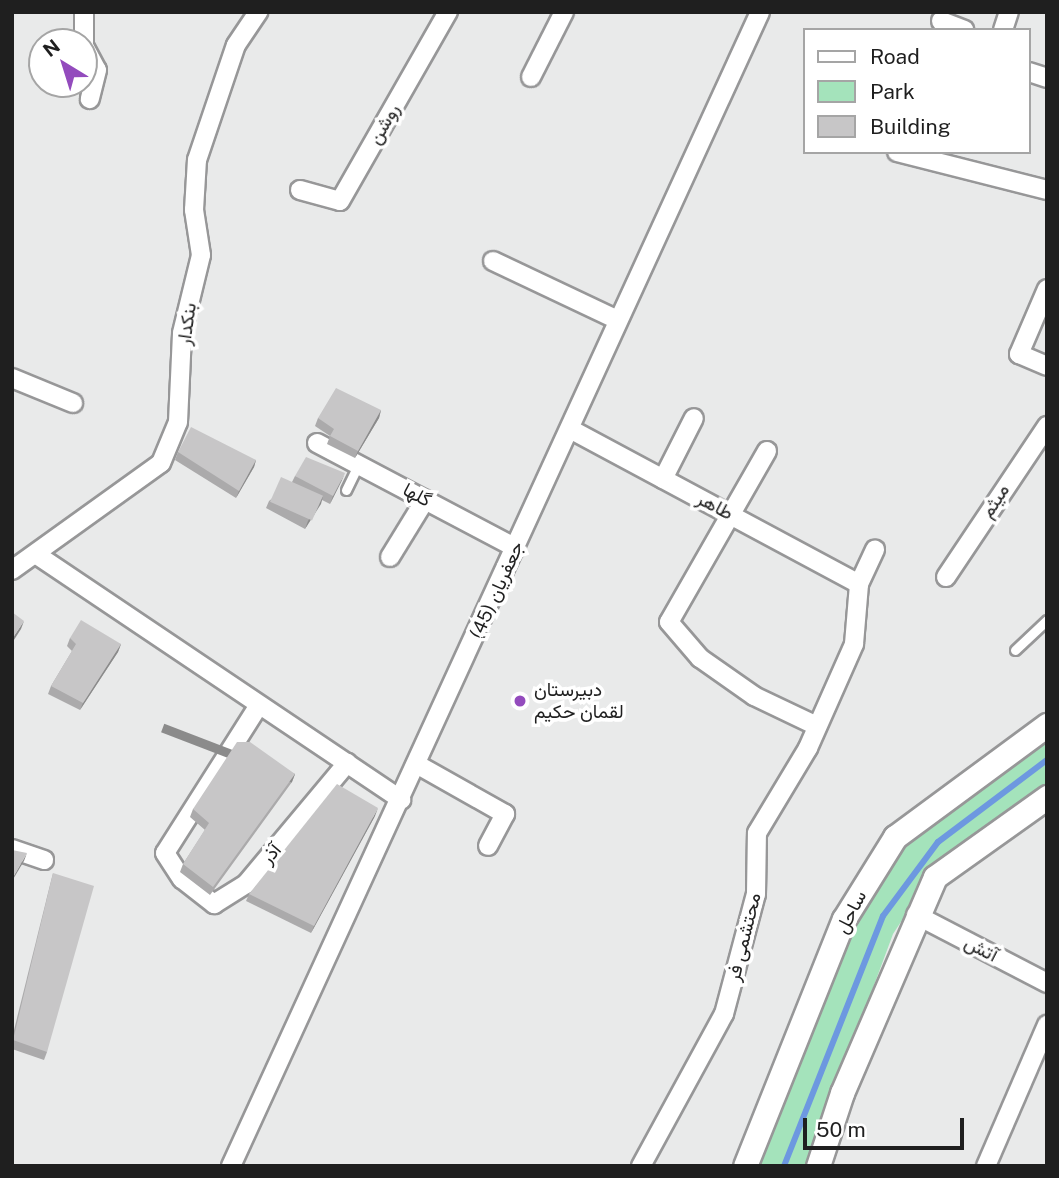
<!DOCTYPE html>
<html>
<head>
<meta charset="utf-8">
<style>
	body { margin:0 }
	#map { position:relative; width:1059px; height:1178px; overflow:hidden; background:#e9eaea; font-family:"Public Sans",Vazirmatn,sans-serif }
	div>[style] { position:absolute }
	.green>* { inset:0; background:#a4e3bb }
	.stream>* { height:6px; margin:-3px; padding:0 3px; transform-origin:3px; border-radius:3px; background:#6d98e0 }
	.roads { filter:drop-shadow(2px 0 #979798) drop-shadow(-2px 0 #979798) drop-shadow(0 2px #979798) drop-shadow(0 -2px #979798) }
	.service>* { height:9px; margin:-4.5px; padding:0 4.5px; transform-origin:4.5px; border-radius:4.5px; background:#fff }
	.minor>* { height:18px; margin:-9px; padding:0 9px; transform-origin:9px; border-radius:9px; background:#fff }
	.tertiary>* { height:23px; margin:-11.5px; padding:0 11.5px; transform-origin:11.5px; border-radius:11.5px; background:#fff }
	.wall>* { inset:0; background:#abaaab }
	.shaded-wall>* { inset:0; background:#8b8b8b; transform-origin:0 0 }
	.building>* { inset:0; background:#c7c6c7; transform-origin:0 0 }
	.dots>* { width:19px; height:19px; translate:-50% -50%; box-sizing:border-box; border:4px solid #fff; border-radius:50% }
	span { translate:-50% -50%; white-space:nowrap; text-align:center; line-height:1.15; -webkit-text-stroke:7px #fff; paint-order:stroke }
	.street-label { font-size:19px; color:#1f1f1f }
	.poi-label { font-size:19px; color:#1f1f1f }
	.left { translate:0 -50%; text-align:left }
	.frame { position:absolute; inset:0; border:14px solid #1f1f1f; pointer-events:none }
	.legend { position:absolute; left:803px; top:28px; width:228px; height:126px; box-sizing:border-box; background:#fff; border:2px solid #a5a5a5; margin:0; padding:9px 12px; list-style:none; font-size:21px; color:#1f1f1f }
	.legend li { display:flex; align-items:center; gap:14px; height:35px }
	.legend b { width:35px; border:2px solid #a5a5a5 }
	.north { position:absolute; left:28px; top:28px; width:70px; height:70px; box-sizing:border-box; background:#fff; border:2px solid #a5a5a5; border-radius:50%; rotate:322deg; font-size:19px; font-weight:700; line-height:28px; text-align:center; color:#1f1f1f }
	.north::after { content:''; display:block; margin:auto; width:24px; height:32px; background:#934bbd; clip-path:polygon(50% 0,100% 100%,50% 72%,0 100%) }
	.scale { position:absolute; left:803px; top:1118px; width:161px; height:32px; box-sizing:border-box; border:4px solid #1f1f1f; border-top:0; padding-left:9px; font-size:21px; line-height:24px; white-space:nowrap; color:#1f1f1f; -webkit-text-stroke:5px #fff; paint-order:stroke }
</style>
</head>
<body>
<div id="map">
	<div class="green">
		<i style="clip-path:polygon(1047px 737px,1047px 784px,940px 862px,893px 934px,807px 1166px,758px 1166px,852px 926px,902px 844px)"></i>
	</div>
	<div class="stream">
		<i style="left:784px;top:1166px;width:269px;rotate:-68.4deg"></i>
		<i style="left:883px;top:916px;width:92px;rotate:-53.4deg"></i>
		<i style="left:938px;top:842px;width:136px;rotate:-37deg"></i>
	</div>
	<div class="roads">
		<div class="service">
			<i style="left:346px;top:490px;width:28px;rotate:-64deg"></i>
			<i style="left:1015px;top:650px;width:44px;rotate:-43.2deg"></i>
		</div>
		<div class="minor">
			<i style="left:941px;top:21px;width:25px;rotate:21deg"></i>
			<i style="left:1003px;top:30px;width:19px;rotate:-72deg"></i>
			<i style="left:84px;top:42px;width:30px;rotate:-90deg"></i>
			<i style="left:84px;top:46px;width:27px;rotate:62deg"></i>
			<i style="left:97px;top:70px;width:30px;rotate:104deg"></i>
			<i style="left:1029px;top:72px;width:19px;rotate:18deg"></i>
			<i style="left:531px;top:77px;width:73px;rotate:-63.1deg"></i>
			<i style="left:897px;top:152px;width:155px;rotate:14.2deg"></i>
			<i style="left:300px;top:190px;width:41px;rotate:15.4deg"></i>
			<i style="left:340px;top:201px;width:218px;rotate:-60.3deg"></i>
			<i style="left:493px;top:261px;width:138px;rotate:25.3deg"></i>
			<i style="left:1047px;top:289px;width:71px;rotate:113.3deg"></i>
			<i style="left:1019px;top:354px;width:30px;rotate:23deg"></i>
			<i style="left:12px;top:378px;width:66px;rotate:22.3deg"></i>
			<i style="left:570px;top:429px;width:328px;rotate:28.2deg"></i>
			<i style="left:317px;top:443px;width:225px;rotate:27.8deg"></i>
			<i style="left:767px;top:451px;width:197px;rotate:119.8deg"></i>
			<i style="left:669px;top:622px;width:48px;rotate:49.3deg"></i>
			<i style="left:700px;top:658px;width:66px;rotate:35.1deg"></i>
			<i style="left:754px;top:696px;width:70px;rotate:25.5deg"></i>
			<i style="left:663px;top:479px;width:68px;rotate:-63.1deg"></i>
			<i style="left:37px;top:555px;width:439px;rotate:33.9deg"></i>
			<i style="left:390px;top:557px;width:67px;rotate:-58.4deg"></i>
			<i style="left:12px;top:570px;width:183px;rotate:-35.7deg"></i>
			<i style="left:161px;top:463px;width:44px;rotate:-67.5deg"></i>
			<i style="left:178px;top:422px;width:89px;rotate:-87.4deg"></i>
			<i style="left:182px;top:333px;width:80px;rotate:-76.3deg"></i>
			<i style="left:201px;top:255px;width:46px;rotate:-98.8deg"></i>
			<i style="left:194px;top:210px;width:50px;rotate:-86.6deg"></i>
			<i style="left:197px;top:160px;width:121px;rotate:-71.3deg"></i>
			<i style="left:236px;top:45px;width:40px;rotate:-56deg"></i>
			<i style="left:946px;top:577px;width:182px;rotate:-56.2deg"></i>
			<i style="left:259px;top:705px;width:175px;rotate:122.4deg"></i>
			<i style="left:165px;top:853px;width:31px;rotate:57deg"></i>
			<i style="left:182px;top:879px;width:41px;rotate:38deg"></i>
			<i style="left:214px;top:904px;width:38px;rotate:-32deg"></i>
			<i style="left:246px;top:884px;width:158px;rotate:-50.1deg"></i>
			<i style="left:418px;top:765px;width:100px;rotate:29.4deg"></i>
			<i style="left:505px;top:814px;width:36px;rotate:118deg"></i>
			<i style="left:12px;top:849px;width:34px;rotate:19deg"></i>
			<i style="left:916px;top:915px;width:148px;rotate:27.4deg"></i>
			<i style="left:231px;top:1166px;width:1269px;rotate:-65.37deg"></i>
			<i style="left:641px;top:1166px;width:173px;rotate:-61.4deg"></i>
			<i style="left:724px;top:1014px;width:124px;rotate:-75.1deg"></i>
			<i style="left:756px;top:894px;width:61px;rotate:-89.1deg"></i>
			<i style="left:757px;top:833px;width:99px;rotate:-59deg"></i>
			<i style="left:808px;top:748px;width:114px;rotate:-66.1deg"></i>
			<i style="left:854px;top:644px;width:60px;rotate:-85.2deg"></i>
			<i style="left:859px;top:584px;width:38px;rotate:-65deg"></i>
			<i style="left:986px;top:1166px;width:154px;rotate:-66.6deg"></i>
		</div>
		<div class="tertiary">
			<i style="left:745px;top:1166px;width:266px;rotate:-68.2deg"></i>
			<i style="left:844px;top:919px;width:97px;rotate:-58.1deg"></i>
			<i style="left:895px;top:837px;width:189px;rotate:-36.4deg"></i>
			<i style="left:818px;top:1166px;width:77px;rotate:-71.8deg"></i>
			<i style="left:842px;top:1093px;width:235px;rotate:-66.7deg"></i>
			<i style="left:935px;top:877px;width:138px;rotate:-35.5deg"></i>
		</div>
	</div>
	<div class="wall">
		<i style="clip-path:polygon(381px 410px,379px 418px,355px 458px,327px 444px,330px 436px,315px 426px,318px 418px)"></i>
		<i style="clip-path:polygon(178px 452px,256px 460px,254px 467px,236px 498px,175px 460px)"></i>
		<i style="clip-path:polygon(295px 476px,342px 480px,330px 504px,322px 500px,305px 529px,266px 508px,269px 501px,292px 482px)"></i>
		<i style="clip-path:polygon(70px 638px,121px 644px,118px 652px,80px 710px,48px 694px,51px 686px,72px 651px,67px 646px)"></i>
		<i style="clip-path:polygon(295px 774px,292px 782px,210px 895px,180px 872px,183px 864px,205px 830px,190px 817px,193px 809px)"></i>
		<i style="clip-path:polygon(375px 816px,311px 933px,246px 901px,249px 894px)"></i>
		<i style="clip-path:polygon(53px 873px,47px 1052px,44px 1060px,12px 1049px,12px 1038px,51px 881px)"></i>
	</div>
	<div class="shaded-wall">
		<i style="clip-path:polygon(381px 410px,379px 418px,355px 458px,358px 451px)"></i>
		<i style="clip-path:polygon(256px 460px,254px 467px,236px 498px,239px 491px)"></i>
		<i style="clip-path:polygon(345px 473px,342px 480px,330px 504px,333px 496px)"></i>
		<i style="clip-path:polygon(323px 496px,321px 504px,305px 529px,308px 521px)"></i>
		<i style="clip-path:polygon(24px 621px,21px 629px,12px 643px,12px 639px)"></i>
		<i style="clip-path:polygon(121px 644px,118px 652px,80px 710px,83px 703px)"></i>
		<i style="left:295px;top:774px;width:9px;height:140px;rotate:111deg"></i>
		<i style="clip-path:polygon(378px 808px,375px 816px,311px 933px,314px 926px)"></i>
		<i style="clip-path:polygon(27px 853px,24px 861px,12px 881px,12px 879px)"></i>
	</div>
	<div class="building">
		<i style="clip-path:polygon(336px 388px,381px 410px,358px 451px,330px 436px,334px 429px,318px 418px)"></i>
		<i style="clip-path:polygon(191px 427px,256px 460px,239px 491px,178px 452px)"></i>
		<i style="clip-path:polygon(306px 457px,345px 473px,333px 496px,295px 476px)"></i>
		<i style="left:281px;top:477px;width:46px;height:27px;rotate:24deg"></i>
		<i style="clip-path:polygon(12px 612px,24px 621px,12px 639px)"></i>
		<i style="clip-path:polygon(81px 620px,121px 644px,83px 703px,51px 686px,76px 644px,70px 638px)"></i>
		<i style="clip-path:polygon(237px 742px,250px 742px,295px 774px,213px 887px,183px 864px,209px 823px,193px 809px)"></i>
		<i style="clip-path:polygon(337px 784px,378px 808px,314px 926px,249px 894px)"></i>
		<i style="clip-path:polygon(12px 850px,27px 853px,12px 879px)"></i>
		<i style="clip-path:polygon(53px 873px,94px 886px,47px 1052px,13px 1040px)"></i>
	</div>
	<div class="dots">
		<i style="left:520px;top:701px;background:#934bbd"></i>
	</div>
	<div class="street-label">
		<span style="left:384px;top:124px;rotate:-60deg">روشن</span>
		<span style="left:187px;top:324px;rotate:-82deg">بنکدار</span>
		<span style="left:417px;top:495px;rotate:28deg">گلها</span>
		<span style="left:995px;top:501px;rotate:-57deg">میثم</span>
		<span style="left:715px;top:506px;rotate:28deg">طاهر</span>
		<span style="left:497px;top:590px;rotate:-66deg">جعفریان (45)</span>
		<span style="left:271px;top:854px;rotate:-50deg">آذر</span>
		<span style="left:851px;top:912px;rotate:-63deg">ساحل</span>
		<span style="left:744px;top:937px;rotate:-76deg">محتشمی فر</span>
		<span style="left:981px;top:949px;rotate:27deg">آتش</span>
	</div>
	<div class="poi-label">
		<span class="left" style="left:534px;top:701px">دبیرستان<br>لقمان حکیم</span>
	</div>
	<div class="frame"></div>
	<ul class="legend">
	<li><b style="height:9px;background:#fff"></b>Road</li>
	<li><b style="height:19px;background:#a4e3bb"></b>Park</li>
	<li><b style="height:19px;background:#c7c6c7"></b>Building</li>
	</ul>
	<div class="north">N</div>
	<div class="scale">50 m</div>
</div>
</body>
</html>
